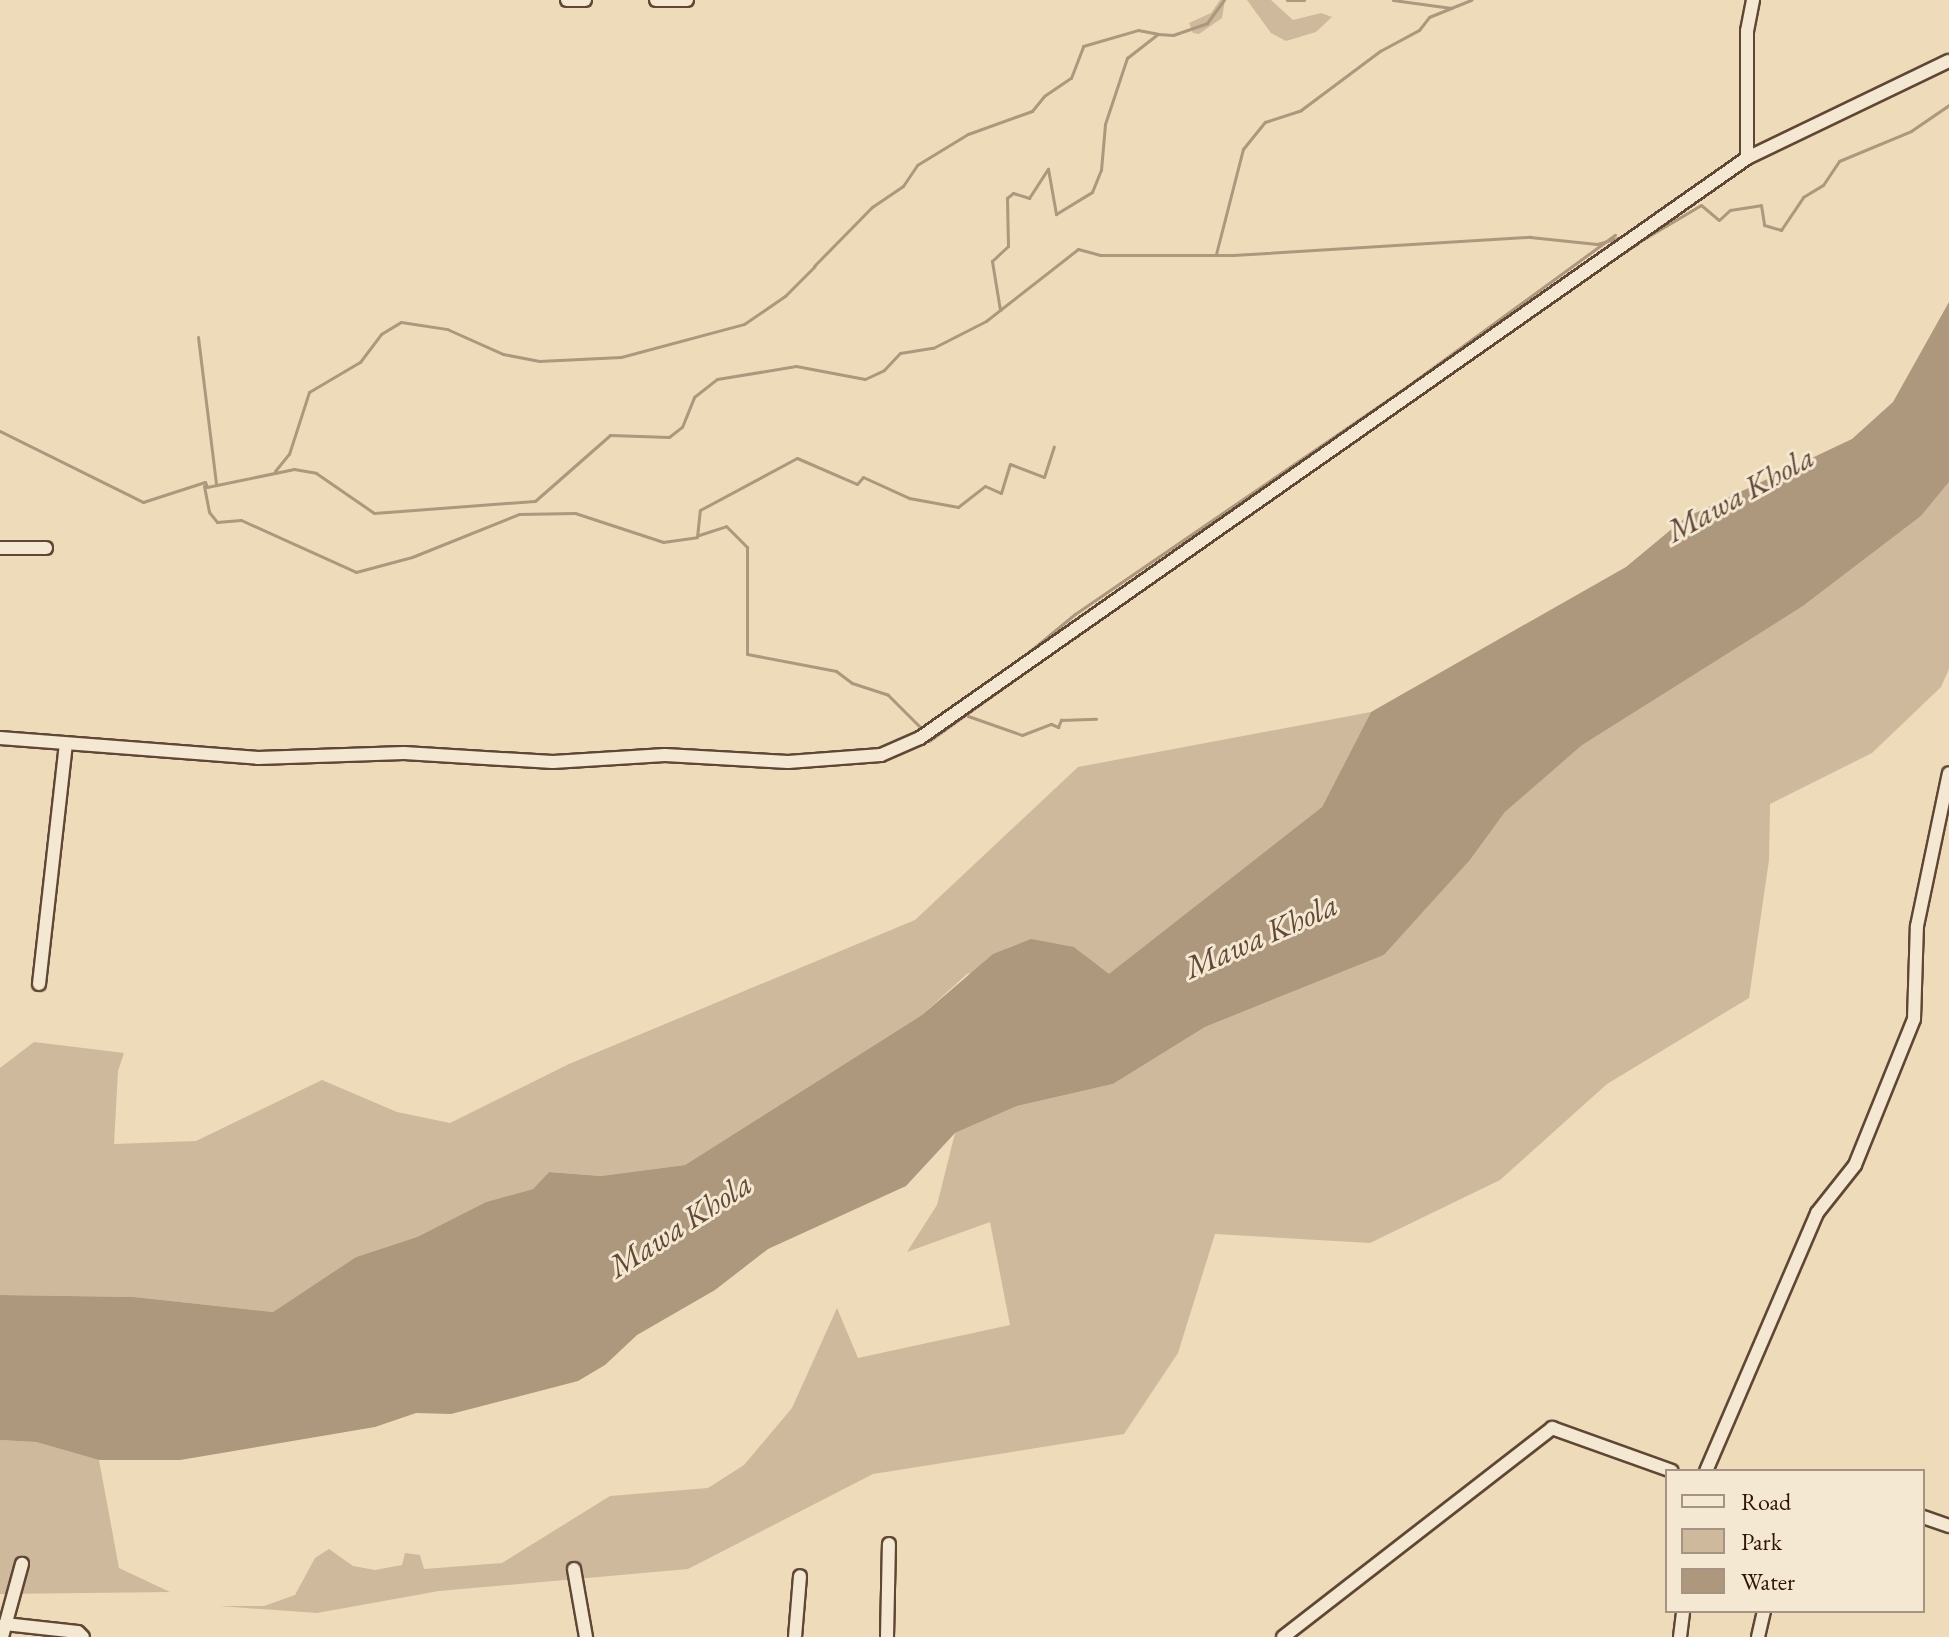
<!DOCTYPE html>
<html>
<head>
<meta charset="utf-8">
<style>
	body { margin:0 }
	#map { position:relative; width:1949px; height:1637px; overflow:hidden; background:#eedbba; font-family:"EB Garamond",serif }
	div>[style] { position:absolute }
	.green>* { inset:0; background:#ceb99c }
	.water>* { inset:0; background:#ad977d }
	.stream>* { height:3px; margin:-1.5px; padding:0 1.5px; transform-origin:1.5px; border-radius:1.5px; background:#ad977d }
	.roads { filter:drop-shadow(2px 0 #604634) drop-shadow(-2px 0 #604634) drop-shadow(0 2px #604634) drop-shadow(0 -2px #604634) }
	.minor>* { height:12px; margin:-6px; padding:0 6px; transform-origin:6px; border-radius:6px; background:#f4e8d2 }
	span { translate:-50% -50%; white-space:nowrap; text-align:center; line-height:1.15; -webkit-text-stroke:6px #f4e8d2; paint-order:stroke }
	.water-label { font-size:32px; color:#624836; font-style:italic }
	.legend { position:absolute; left:1665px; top:1469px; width:260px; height:144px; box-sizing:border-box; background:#f4e8d2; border:2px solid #a69381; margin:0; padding:10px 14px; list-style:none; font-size:24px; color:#301407 }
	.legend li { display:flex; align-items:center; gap:16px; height:40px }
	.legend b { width:40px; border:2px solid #a69381 }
</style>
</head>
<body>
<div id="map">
	<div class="green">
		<i style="clip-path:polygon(1220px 0,1225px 0,1222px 18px,1199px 34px,1193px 33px,1189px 23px,1211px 13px)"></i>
		<i style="clip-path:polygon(1247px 0,1271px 0,1293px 20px,1321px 13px,1332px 17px,1316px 32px,1286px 41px,1271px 33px)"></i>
		<i style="clip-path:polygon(1949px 482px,1949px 669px,1941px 687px,1872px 753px,1770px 804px,1769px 860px,1749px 998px,1607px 1084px,1500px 1180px,1370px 1243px,1215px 1234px,1178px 1353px,1124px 1434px,873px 1474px,688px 1569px,439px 1591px,317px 1613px,219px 1606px,264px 1606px,295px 1595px,315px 1558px,329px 1549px,353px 1566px,375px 1570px,402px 1565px,405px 1553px,420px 1555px,424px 1569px,502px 1563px,610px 1496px,708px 1488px,744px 1465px,792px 1408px,837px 1308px,858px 1358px,1010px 1325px,990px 1222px,907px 1252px,937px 1205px,955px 1133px,1017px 1106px,1113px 1084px,1205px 1027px,1384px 955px,1470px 860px,1505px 812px,1582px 744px,1803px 606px,1921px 516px)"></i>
		<i style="clip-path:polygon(1371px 712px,1322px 807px,1109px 975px,1074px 947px,967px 974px,922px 1015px,685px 1165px,601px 1176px,549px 1172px,533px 1189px,486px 1202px,417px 1237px,356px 1257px,273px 1312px,134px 1297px,0 1295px,0 1068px,34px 1042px,124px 1053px,118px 1071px,114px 1144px,196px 1141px,322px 1080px,397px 1112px,450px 1123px,569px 1064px,915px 920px,1078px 767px)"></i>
		<i style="clip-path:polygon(0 1440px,36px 1442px,99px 1460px,119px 1568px,170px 1592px,0 1594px)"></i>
	</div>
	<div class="water">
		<i style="clip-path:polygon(1949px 302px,1949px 482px,1921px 516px,1803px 606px,1582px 745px,1505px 812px,1470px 860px,1384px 955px,1205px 1027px,1113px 1084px,1017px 1106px,955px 1133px,906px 1186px,768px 1249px,715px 1290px,637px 1335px,605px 1365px,578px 1381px,451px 1414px,416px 1413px,375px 1427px,180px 1460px,99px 1460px,36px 1442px,0 1440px,0 1295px,134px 1297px,273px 1312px,356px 1257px,417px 1237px,486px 1202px,533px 1189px,549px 1172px,601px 1176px,685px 1165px,922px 1015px,993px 954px,1031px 939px,1074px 947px,1109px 974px,1322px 807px,1371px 712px,1626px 567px,1685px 518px,1852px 439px,1893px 402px)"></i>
	</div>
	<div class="stream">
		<i style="left:1287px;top:0;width:17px"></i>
		<i style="left:1393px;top:0;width:59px;rotate:7.9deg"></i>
		<i style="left:1451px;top:8px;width:22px;rotate:-22deg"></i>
		<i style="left:1637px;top:243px;width:74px;rotate:-30.7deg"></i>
		<i style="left:1701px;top:205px;width:23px;rotate:40deg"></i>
		<i style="left:1719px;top:220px;width:15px;rotate:-42deg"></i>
		<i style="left:1730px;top:210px;width:31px;rotate:-9deg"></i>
		<i style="left:1761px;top:205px;width:20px;rotate:81deg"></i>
		<i style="left:1764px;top:225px;width:18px;rotate:16deg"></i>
		<i style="left:1781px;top:230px;width:40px;rotate:-56deg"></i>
		<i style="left:1803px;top:197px;width:23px;rotate:-31deg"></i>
		<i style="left:1823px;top:185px;width:29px;rotate:-56deg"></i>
		<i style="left:1839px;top:161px;width:78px;rotate:-22.6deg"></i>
		<i style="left:1911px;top:131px;width:46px;rotate:-34.4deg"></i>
		<i style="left:1216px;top:254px;width:108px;rotate:-75.6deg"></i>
		<i style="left:1243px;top:149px;width:35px;rotate:-51deg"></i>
		<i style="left:1265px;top:122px;width:38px;rotate:-18deg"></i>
		<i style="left:1301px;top:110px;width:99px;rotate:-36.8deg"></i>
		<i style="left:1380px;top:51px;width:44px;rotate:-28.3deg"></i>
		<i style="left:1419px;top:30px;width:16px;rotate:-52deg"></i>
		<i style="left:1429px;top:17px;width:24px;rotate:-22deg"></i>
		<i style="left:1606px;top:264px;width:38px;rotate:-33deg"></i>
		<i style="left:814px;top:266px;width:83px;rotate:-45.5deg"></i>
		<i style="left:872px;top:207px;width:37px;rotate:-34deg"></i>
		<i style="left:903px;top:186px;width:25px;rotate:-56deg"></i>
		<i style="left:917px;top:165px;width:60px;rotate:-31.3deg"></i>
		<i style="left:968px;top:134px;width:68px;rotate:-19.8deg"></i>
		<i style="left:1032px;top:111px;width:19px;rotate:-51deg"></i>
		<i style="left:1044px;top:96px;width:32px;rotate:-34deg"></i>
		<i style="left:1071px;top:78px;width:34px;rotate:-69deg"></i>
		<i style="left:1083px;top:46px;width:57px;rotate:-16.2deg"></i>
		<i style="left:1138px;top:30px;width:20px;rotate:11deg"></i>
		<i style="left:1000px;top:310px;width:99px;rotate:-38deg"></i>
		<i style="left:1078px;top:249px;width:23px;rotate:15deg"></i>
		<i style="left:1100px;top:255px;width:133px"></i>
		<i style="left:1233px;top:255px;width:298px;rotate:-3.5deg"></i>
		<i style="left:1530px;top:237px;width:67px;rotate:6deg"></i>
		<i style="left:1597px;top:244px;width:26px;rotate:-16deg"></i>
		<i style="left:198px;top:337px;width:148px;rotate:83deg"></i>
		<i style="left:0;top:431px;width:160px;rotate:26.4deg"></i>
		<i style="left:143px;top:502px;width:65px;rotate:-17.9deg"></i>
		<i style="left:205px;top:482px;width:5px;rotate:68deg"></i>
		<i style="left:207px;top:487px;width:89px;rotate:-11.7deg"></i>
		<i style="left:294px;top:469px;width:22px;rotate:10deg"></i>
		<i style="left:316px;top:473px;width:70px;rotate:34.6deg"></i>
		<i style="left:374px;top:513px;width:161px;rotate:-4.3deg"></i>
		<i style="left:535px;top:501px;width:100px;rotate:-41.3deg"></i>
		<i style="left:610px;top:435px;width:59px;rotate:1.9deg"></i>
		<i style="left:669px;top:437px;width:16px;rotate:-38deg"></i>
		<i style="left:682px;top:427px;width:32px;rotate:-68deg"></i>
		<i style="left:694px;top:397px;width:29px;rotate:-38deg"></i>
		<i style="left:717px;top:379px;width:80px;rotate:-9.3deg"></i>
		<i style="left:796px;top:366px;width:70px;rotate:10.7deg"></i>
		<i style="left:865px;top:379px;width:21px;rotate:-25deg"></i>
		<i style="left:884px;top:370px;width:23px;rotate:-47deg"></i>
		<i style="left:900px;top:353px;width:33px;rotate:-9deg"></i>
		<i style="left:933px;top:348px;width:59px;rotate:-27deg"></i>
		<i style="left:986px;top:321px;width:18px;rotate:-38deg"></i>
		<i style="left:1000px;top:310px;width:50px;rotate:-99.3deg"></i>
		<i style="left:992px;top:261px;width:22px;rotate:-43deg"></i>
		<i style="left:1008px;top:246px;width:48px;rotate:-91.2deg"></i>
		<i style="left:1007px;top:198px;width:8px;rotate:-40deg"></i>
		<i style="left:1013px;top:193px;width:17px;rotate:17deg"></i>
		<i style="left:1029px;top:198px;width:35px;rotate:-57deg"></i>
		<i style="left:1048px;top:169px;width:46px;rotate:79.9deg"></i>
		<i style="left:1056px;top:214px;width:42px;rotate:-31.4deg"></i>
		<i style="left:1092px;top:192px;width:24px;rotate:-68deg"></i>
		<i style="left:1101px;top:170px;width:46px;rotate:-85deg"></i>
		<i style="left:1105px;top:124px;width:70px;rotate:-71.6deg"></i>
		<i style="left:1127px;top:58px;width:39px;rotate:-38deg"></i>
		<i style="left:1158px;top:34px;width:15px;rotate:4deg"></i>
		<i style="left:1173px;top:35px;width:36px;rotate:-19deg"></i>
		<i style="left:1207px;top:23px;width:29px;rotate:-54deg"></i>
		<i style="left:275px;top:471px;width:22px;rotate:-51deg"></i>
		<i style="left:289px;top:454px;width:65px;rotate:-72.1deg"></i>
		<i style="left:309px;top:392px;width:59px;rotate:-30.5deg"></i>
		<i style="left:360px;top:362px;width:35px;rotate:-53deg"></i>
		<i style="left:381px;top:334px;width:23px;rotate:-31deg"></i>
		<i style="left:401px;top:322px;width:47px;rotate:8.7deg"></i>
		<i style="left:447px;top:329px;width:61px;rotate:24.1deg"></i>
		<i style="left:503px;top:354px;width:37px;rotate:11deg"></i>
		<i style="left:539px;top:361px;width:82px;rotate:-2.8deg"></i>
		<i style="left:621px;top:357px;width:127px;rotate:-15deg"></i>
		<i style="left:744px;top:324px;width:50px;rotate:-34.3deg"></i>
		<i style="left:785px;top:296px;width:42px;rotate:-45deg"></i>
		<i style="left:204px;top:486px;width:26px;rotate:79deg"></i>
		<i style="left:209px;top:512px;width:13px;rotate:51deg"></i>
		<i style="left:217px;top:522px;width:24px;rotate:-5deg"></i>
		<i style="left:241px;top:520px;width:126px;rotate:24.3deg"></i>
		<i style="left:356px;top:572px;width:58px;rotate:-15deg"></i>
		<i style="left:412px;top:557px;width:115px;rotate:-21.9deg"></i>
		<i style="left:519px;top:514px;width:56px;rotate:-1deg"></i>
		<i style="left:575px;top:513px;width:93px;rotate:18.2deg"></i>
		<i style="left:663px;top:542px;width:34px;rotate:-8deg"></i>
		<i style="left:697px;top:537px;width:27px;rotate:-84deg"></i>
		<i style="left:700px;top:510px;width:110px;rotate:-28.2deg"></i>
		<i style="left:797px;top:458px;width:65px;rotate:23.4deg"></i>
		<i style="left:857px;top:484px;width:9px;rotate:-49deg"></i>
		<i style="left:863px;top:477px;width:51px;rotate:24.5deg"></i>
		<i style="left:909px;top:498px;width:50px;rotate:10.4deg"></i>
		<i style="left:958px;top:507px;width:34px;rotate:-38deg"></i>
		<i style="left:985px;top:486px;width:17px;rotate:24deg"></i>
		<i style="left:1001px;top:493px;width:30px;rotate:-73deg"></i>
		<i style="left:1010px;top:464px;width:36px;rotate:21deg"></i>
		<i style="left:1044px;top:477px;width:32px;rotate:-72deg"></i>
		<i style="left:699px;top:535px;width:28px;rotate:-18deg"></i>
		<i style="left:726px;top:526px;width:30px;rotate:45deg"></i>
		<i style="left:747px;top:547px;width:107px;rotate:90deg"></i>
		<i style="left:747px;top:654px;width:91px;rotate:10.8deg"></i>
		<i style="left:836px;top:671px;width:20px;rotate:37deg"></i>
		<i style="left:852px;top:683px;width:38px;rotate:18deg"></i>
		<i style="left:888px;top:695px;width:51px;rotate:45deg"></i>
		<i style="left:1008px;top:669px;width:87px;rotate:-39.4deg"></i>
		<i style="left:1075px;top:614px;width:400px;rotate:-34.4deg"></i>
		<i style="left:1405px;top:388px;width:260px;rotate:-36.1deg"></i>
		<i style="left:968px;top:716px;width:57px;rotate:19.4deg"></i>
		<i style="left:1022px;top:735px;width:31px;rotate:-21deg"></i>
		<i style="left:1051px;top:724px;width:8px;rotate:23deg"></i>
		<i style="left:1058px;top:727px;width:8px;rotate:-67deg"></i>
		<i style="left:1061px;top:720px;width:35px;rotate:-2deg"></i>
		<i style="left:929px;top:741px;width:161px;rotate:-35.7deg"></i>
	</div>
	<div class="roads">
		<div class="minor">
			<i style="left:567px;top:0;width:18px"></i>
			<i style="left:656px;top:0;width:31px"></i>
			<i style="left:1747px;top:158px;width:127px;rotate:-90deg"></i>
			<i style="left:1747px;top:31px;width:32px;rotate:-79deg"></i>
			<i style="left:0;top:548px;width:46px"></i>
			<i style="left:0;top:738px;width:259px;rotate:4.4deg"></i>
			<i style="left:258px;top:758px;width:146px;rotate:-2deg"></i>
			<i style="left:404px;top:753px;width:149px;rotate:3.5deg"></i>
			<i style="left:553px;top:762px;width:112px;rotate:-3.6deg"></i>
			<i style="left:665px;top:755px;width:123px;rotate:3.3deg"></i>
			<i style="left:788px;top:762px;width:93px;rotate:-4.3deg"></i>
			<i style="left:881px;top:755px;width:43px;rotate:-23.6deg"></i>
			<i style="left:920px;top:738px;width:1010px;rotate:-35.04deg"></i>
			<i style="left:1747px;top:158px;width:224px;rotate:-25.7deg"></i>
			<i style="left:39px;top:984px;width:241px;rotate:-83.6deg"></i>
			<i style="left:1706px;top:1471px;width:281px;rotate:-66.7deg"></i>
			<i style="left:1817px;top:1213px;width:61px;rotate:-51.6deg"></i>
			<i style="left:1855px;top:1165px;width:157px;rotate:-68deg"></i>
			<i style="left:1914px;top:1019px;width:93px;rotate:-88.2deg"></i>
			<i style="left:1917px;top:926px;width:156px;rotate:-78.2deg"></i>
			<i style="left:1923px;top:1517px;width:28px;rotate:19deg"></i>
			<i style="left:574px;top:1569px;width:69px;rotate:80deg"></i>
			<i style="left:5px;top:1624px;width:73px;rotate:6.3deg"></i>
			<i style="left:78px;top:1632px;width:7px;rotate:45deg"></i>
			<i style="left:2px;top:1637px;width:76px;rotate:-74.7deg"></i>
			<i style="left:795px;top:1637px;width:61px;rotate:-85.3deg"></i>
			<i style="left:887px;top:1637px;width:93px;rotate:-88.8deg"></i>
			<i style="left:1283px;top:1637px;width:341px;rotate:-37.8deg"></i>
			<i style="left:1552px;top:1428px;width:127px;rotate:19.7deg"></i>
			<i style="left:1680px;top:1637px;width:26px;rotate:-83deg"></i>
			<i style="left:1758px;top:1637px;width:27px;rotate:-77deg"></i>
		</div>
	</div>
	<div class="water-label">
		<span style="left:1740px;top:494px;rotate:-29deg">Mawa Khola</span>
		<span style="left:1261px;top:936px;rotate:-24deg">Mawa Khola</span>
		<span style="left:680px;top:1225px;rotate:-33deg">Mawa Khola</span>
	</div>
	<ul class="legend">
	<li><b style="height:10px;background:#f4e8d2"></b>Road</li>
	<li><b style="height:22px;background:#ceb99c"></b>Park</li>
	<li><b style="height:22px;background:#ad977d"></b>Water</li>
	</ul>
</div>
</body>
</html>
